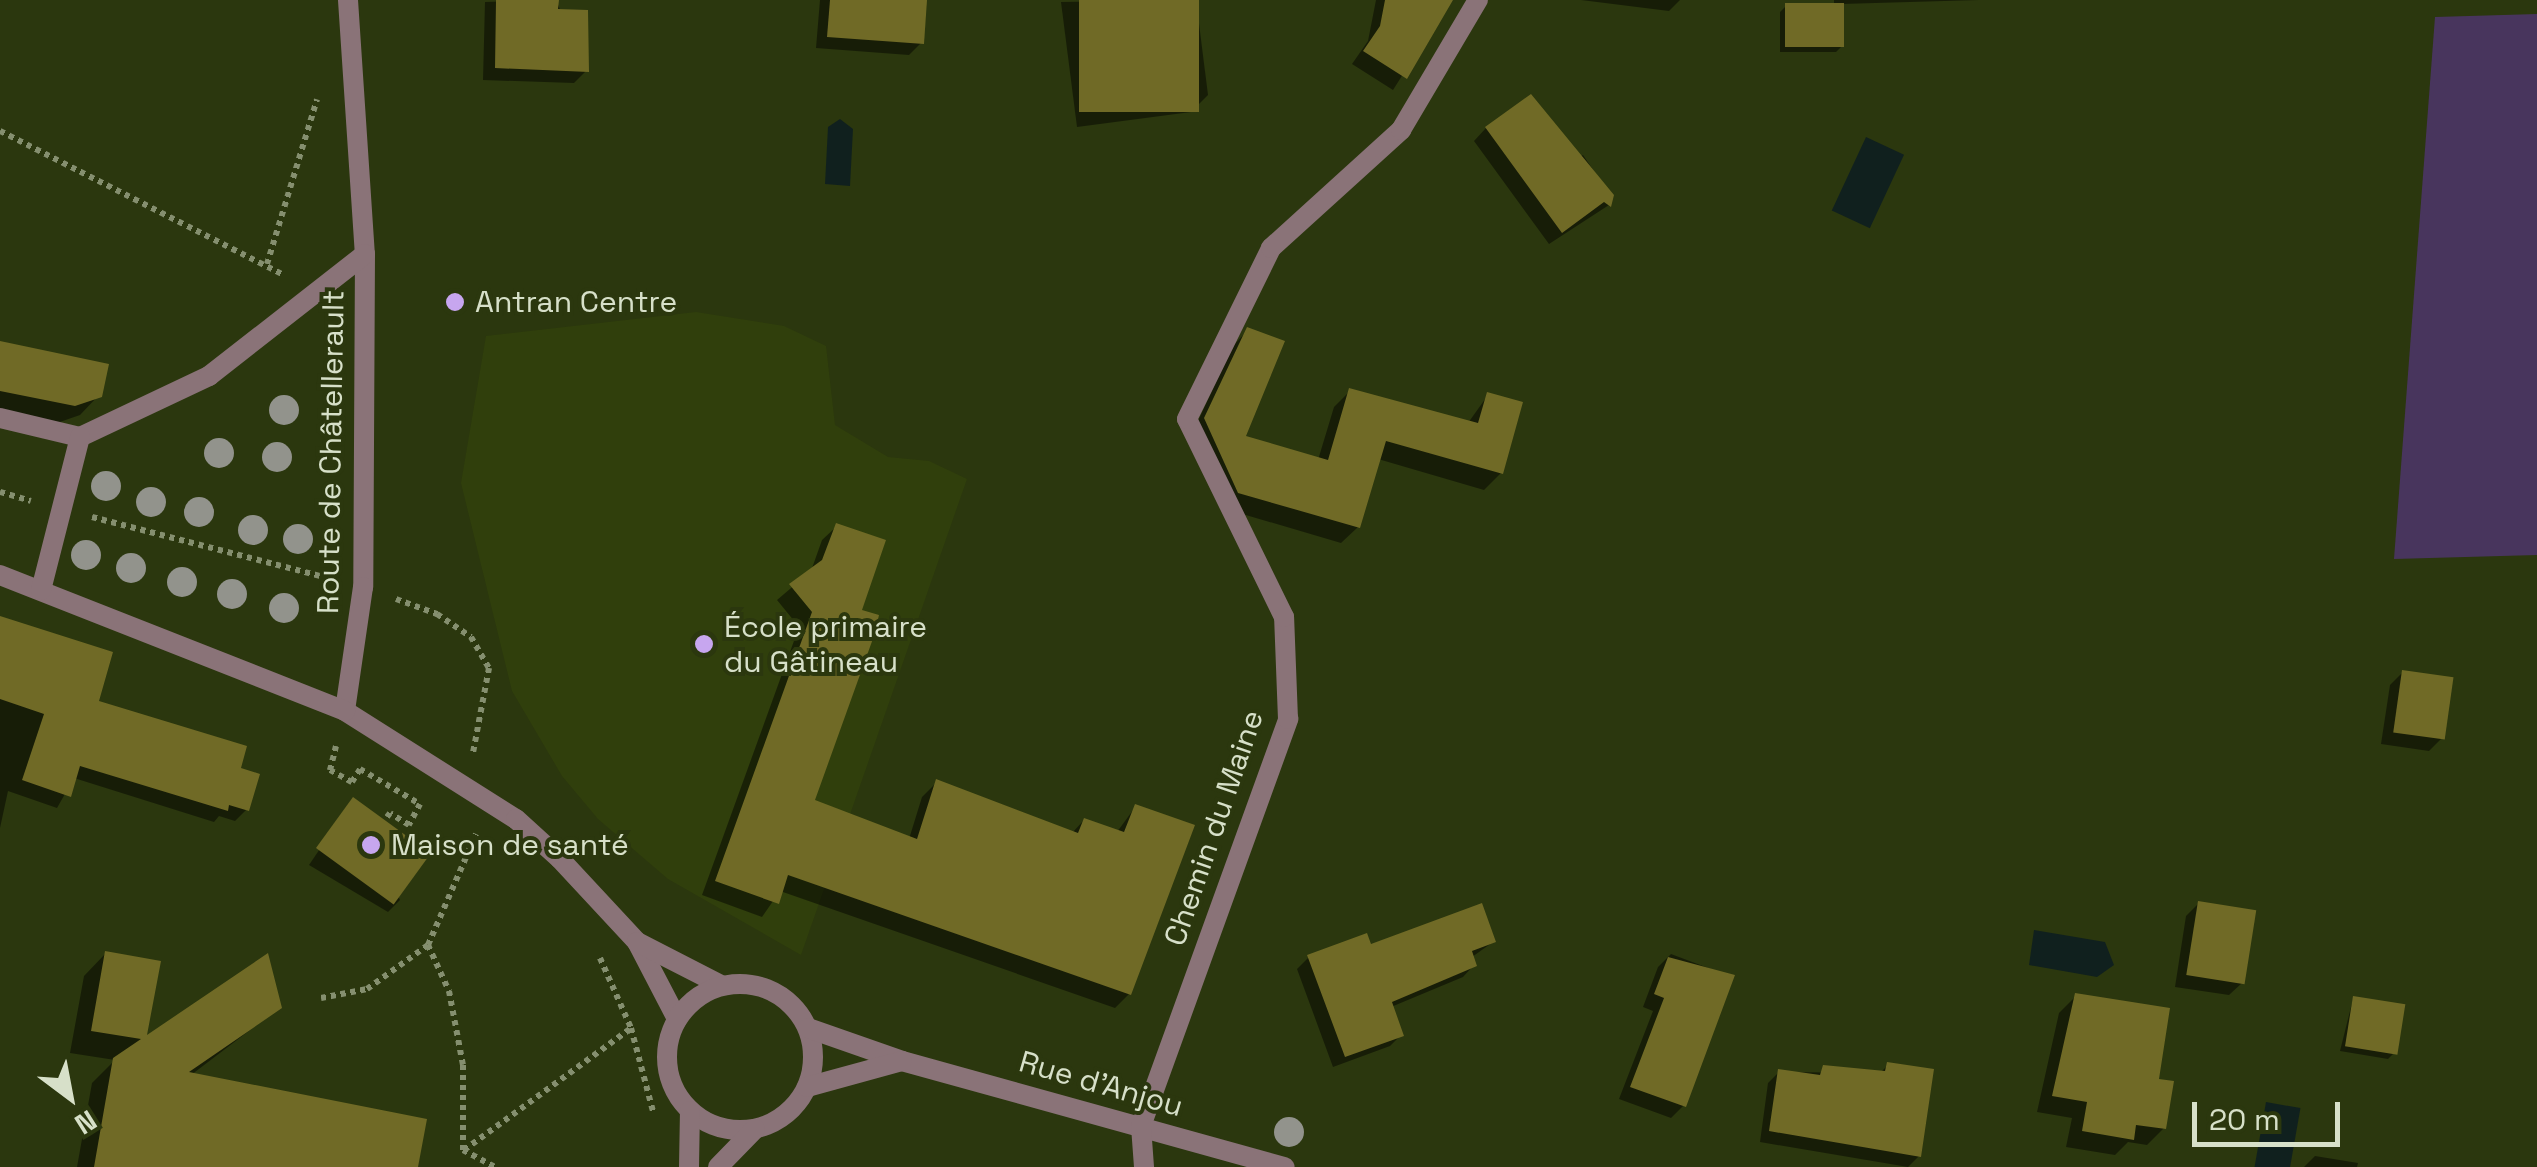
<!DOCTYPE html>
<html>
<head>
<meta charset="utf-8">
<style>
	body { margin:0 }
	#map { position:relative; width:2537px; height:1167px; overflow:hidden; background:#2b370e; font-family:"Space Grotesk",sans-serif }
	div>[style] { position:absolute }
	.built>* { inset:0; background:#303f0c }
	.green>* { inset:0; background:#48355d }
	.water>* { inset:0; background:#10201e; transform-origin:0 0 }
	.shadow>* { inset:0; background:#0007 }
	.building>* { inset:0; background:#706a26; transform-origin:0 0 }
	.path>* { height:6px; margin-top:-3px; transform-origin:0; background:repeating-linear-gradient(90deg,#858f6f 0 5px,transparent 0 10px) }
	.lane>* { height:20px; margin:-10px; padding:0 10px; transform-origin:10px; border-radius:10px; background:#8a7378 }
	.street>* { height:20px; margin:-10px; padding:0 10px; transform-origin:10px; border-radius:10px; background:#8a7378 }
	.street>.ring { margin:-10px; padding:0; box-sizing:content-box; background:none; border:20px solid #8a7378; border-radius:50% }
	.trees>* { width:30px; height:30px; margin:-15px; border-radius:50%; background:#92938c }
	.dots>* { width:28px; height:28px; translate:-50% -50%; box-sizing:border-box; border:5px solid #2b370e; border-radius:50% }
	span { translate:-50% -50%; white-space:nowrap; text-align:center; line-height:1.15; -webkit-text-stroke:8px #2b370e; paint-order:stroke }
	.poi-label { font-size:30px; color:#d7e0c9 }
	.left { translate:0 -50%; text-align:left }
	.street-label { font-size:30px; color:#d7e0c9 }
	.north { position:absolute; left:20px; top:1047px; width:100px; height:100px; -webkit-text-stroke:8px #2b370e; paint-order:stroke; rotate:148deg; font-size:28px; font-weight:700; line-height:40px; text-align:center; color:#d7e0c9 }
	.north::after { content:''; display:block; margin:auto; width:35px; height:45px; background:#d7e0c9; clip-path:polygon(50% 0,100% 100%,50% 72%,0 100%) }
	.scale { position:absolute; left:2192px; top:1102px; width:148px; height:45px; box-sizing:border-box; border:5px solid #d7e0c9; border-top:0; padding-left:12px; font-size:30px; line-height:35px; white-space:nowrap; color:#d7e0c9; -webkit-text-stroke:8px #2b370e; paint-order:stroke }
</style>
</head>
<body>
<div id="map">
	<div class="built">
		<i style="clip-path:polygon(696px 312px,784px 326px,826px 346px,835px 425px,888px 457px,929px 461px,967px 479px,801px 955px,668px 879px,598px 819px,562px 776px,512px 691px,461px 483px,486px 336px)"></i>
	</div>
	<div class="green">
		<i style="clip-path:polygon(2537px 14px,2537px 555px,2394px 559px,2435px 17px)"></i>
	</div>
	<div class="water">
		<i style="clip-path:polygon(840px 119px,853px 129px,850px 186px,825px 184px,828px 127px)"></i>
		<i style="left:1866px;top:137px;width:42px;height:81px;rotate:25deg"></i>
		<i style="clip-path:polygon(2034px 930px,2105px 942px,2114px 965px,2097px 977px,2029px 965px)"></i>
		<i style="left:2266px;top:1102px;width:35px;height:66px;rotate:10deg"></i>
	</div>
	<div class="shadow">
		<i style="clip-path:polygon(556px 0,586px 71px,574px 83px,483px 80px,485px 2px)"></i>
		<i style="clip-path:polygon(820px 0,924px 0,921px 43px,909px 55px,816px 48px)"></i>
		<i style="clip-path:polygon(1196px 0,1208px 95px,1191px 112px,1077px 127px,1061px 2px)"></i>
		<i style="clip-path:polygon(1376px 0,1450px 0,1393px 90px,1352px 64px,1368px 41px)"></i>
		<i style="clip-path:polygon(1581px 0,1680px 0,1669px 11px)"></i>
		<i style="clip-path:polygon(1834px 0,1979px 0,1841px 4px,1842px 46px,1836px 52px,1780px 52px,1780px 12px,1786px 6px,1834px 6px)"></i>
		<i style="clip-path:polygon(1486px 128px,1576px 159px,1583px 155px,1611px 196px,1609px 205px,1549px 244px,1474px 141px)"></i>
		<i style="clip-path:polygon(0 329px,0 344px,99px 395px,80px 415px,54px 424px,0 413px)"></i>
		<i style="clip-path:polygon(1248px 330px,1243px 438px,1318px 460px,1334px 407px,1350px 391px,1468px 423px,1488px 395px,1501px 473px,1484px 490px,1378px 459px,1358px 527px,1341px 543px,1222px 508px,1189px 441px,1232px 347px)"></i>
		<i style="clip-path:polygon(837px 526px,858px 611px,812px 801px,909px 839px,922px 797px,937px 782px,1072px 833px,1084px 820px,1117px 832px,1136px 806px,1129px 994px,1115px 1008px,780px 891px,762px 917px,702px 895px,799px 627px,777px 600px,811px 571px,822px 540px)"></i>
		<i style="clip-path:polygon(0 617px,96px 703px,238px 769px,247px 809px,235px 821px,219px 816px,214px 822px,74px 778px,57px 808px,8px 791px,0 828px)"></i>
		<i style="clip-path:polygon(2403px 672px,2442px 738px,2429px 751px,2381px 744px,2390px 685px)"></i>
		<i style="clip-path:polygon(353px 800px,400px 900px,388px 912px,309px 865px)"></i>
		<i style="clip-path:polygon(2199px 903px,2242px 983px,2229px 995px,2175px 987px,2186px 916px)"></i>
		<i style="clip-path:polygon(1493px 942px,1472px 957px,1474px 965px,1463px 977px,1391px 1007px,1401px 1035px,1390px 1046px,1333px 1067px,1297px 969px,1309px 957px)"></i>
		<i style="clip-path:polygon(106px 953px,143px 1041px,279px 1008px,191px 1075px,416px 1167px,77px 1167px,92px 1083px,115px 1060px,70px 1053px,84px 976px)"></i>
		<i style="clip-path:polygon(1671px 954px,1732px 977px,1684px 1105px,1671px 1118px,1619px 1099px,1653px 1011px,1643px 1007px,1658px 967px)"></i>
		<i style="clip-path:polygon(2076px 996px,2156px 1081px,2164px 1128px,2147px 1145px,2128px 1142px,2115px 1155px,2066px 1147px,2072px 1118px,2037px 1112px,2059px 1013px)"></i>
		<i style="clip-path:polygon(2353px 999px,2394px 1053px,2388px 1059px,2340px 1051px)"></i>
		<i style="clip-path:polygon(1888px 1065px,1919px 1156px,1908px 1167px,1760px 1142px,1768px 1083px,1779px 1072px,1880px 1073px)"></i>
		<i style="clip-path:polygon(2315px 1156px,2358px 1163px,2357px 1167px,2304px 1167px)"></i>
	</div>
	<div class="building">
		<i style="clip-path:polygon(496px 0,559px 0,558px 9px,588px 10px,589px 72px,495px 68px)"></i>
		<i style="clip-path:polygon(830px 0,927px 0,924px 44px,827px 37px)"></i>
		<i style="left:1079px;top:0;width:120px;height:112px"></i>
		<i style="clip-path:polygon(1385px 0,1453px 0,1407px 79px,1363px 51px,1380px 26px)"></i>
		<i style="left:1844px;top:3px;width:44px;height:59px;rotate:90deg"></i>
		<i style="clip-path:polygon(1531px 94px,1614px 195px,1611px 207px,1604px 202px,1562px 233px,1485px 127px)"></i>
		<i style="clip-path:polygon(1247px 327px,1285px 341px,1246px 436px,1328px 460px,1349px 388px,1478px 423px,1487px 392px,1523px 402px,1503px 474px,1386px 441px,1360px 528px,1238px 493px,1204px 418px)"></i>
		<i style="clip-path:polygon(0 341px,109px 364px,102px 397px,75px 406px,0 391px)"></i>
		<i style="clip-path:polygon(836px 523px,886px 540px,862px 610px,879px 615px,875px 633px,815px 800px,917px 839px,936px 779px,1078px 833px,1084px 818px,1124px 832px,1135px 804px,1195px 825px,1131px 995px,788px 875px,779px 904px,715px 881px,812px 612px,789px 584px,822px 560px)"></i>
		<i style="clip-path:polygon(0 616px,113px 652px,99px 701px,247px 746px,241px 768px,260px 774px,249px 811px,229px 805px,228px 811px,80px 766px,71px 797px,22px 780px,44px 714px,0 699px)"></i>
		<i style="left:2402px;top:670px;width:52px;height:63px;rotate:8deg"></i>
		<i style="left:353px;top:797px;width:96px;height:63px;rotate:36deg"></i>
		<i style="left:2198px;top:901px;width:59px;height:75px;rotate:9deg"></i>
		<i style="clip-path:polygon(1482px 903px,1496px 942px,1472px 951px,1477px 966px,1392px 1002px,1404px 1036px,1345px 1057px,1307px 955px,1367px 933px,1371px 944px)"></i>
		<i style="clip-path:polygon(105px 951px,161px 961px,147px 1035px,268px 953px,282px 1008px,189px 1072px,427px 1119px,418px 1167px,94px 1167px,113px 1058px,141px 1039px,91px 1031px)"></i>
		<i style="clip-path:polygon(1668px 957px,1735px 975px,1686px 1107px,1630px 1087px,1664px 998px,1654px 994px)"></i>
		<i style="clip-path:polygon(2075px 993px,2170px 1008px,2159px 1079px,2174px 1081px,2166px 1129px,2136px 1125px,2134px 1140px,2082px 1131px,2087px 1102px,2052px 1096px)"></i>
		<i style="left:2353px;top:996px;width:53px;height:51px;rotate:9deg"></i>
		<i style="clip-path:polygon(1887px 1062px,1934px 1069px,1921px 1157px,1769px 1131px,1778px 1069px,1820px 1075px,1823px 1065px,1885px 1071px)"></i>
	</div>
	<div class="path">
		<i style="left:0;top:131px;width:318px;rotate:26.9deg"></i>
		<i style="left:267px;top:264px;width:172px;rotate:-73.1deg"></i>
		<i style="left:0;top:492px;width:32px;rotate:16deg"></i>
		<i style="left:92px;top:517px;width:247px;rotate:14.5deg"></i>
		<i style="left:396px;top:599px;width:44px;rotate:20.1deg"></i>
		<i style="left:437px;top:614px;width:41px;rotate:34.1deg"></i>
		<i style="left:471px;top:637px;width:36px;rotate:60deg"></i>
		<i style="left:489px;top:668px;width:86px;rotate:100.7deg"></i>
		<i style="left:336px;top:746px;width:25px;rotate:104deg"></i>
		<i style="left:330px;top:770px;width:25px;rotate:29deg"></i>
		<i style="left:352px;top:782px;width:15px;rotate:-58deg"></i>
		<i style="left:360px;top:769px;width:69px;rotate:30.3deg"></i>
		<i style="left:420px;top:804px;width:24px;rotate:118deg"></i>
		<i style="left:409px;top:825px;width:22px;rotate:-148deg"></i>
		<i style="left:390px;top:813px;width:5px;rotate:127deg"></i>
		<i style="left:428px;top:945px;width:51px;rotate:65.5deg"></i>
		<i style="left:449px;top:991px;width:75px;rotate:79.3deg"></i>
		<i style="left:463px;top:1065px;width:85px;rotate:90deg"></i>
		<i style="left:463px;top:1150px;width:36px;rotate:28deg"></i>
		<i style="left:600px;top:958px;width:77px;rotate:66.1deg"></i>
		<i style="left:631px;top:1028px;width:86px;rotate:75.2deg"></i>
		<i style="left:321px;top:998px;width:47px;rotate:-11.1deg"></i>
		<i style="left:367px;top:989px;width:75px;rotate:-35.8deg"></i>
		<i style="left:428px;top:945px;width:121px;rotate:-66.6deg"></i>
		<i style="left:464px;top:1150px;width:207px;rotate:-36.1deg"></i>
	</div>
	<div class="lane">
		<i style="left:1141px;top:1126px;width:433px;rotate:-70.1deg"></i>
		<i style="left:1288px;top:719px;width:102px;rotate:-92.2deg"></i>
		<i style="left:1284px;top:617px;width:220px;rotate:-116.1deg"></i>
		<i style="left:1187px;top:419px;width:191px;rotate:-63.8deg"></i>
		<i style="left:1271px;top:248px;width:176px;rotate:-42.2deg"></i>
		<i style="left:1401px;top:130px;width:151px;rotate:-59.4deg"></i>
	</div>
	<div class="street">
		<i style="left:348px;top:0;width:255px;rotate:86.2deg"></i>
		<i style="left:365px;top:254px;width:333px;rotate:90.3deg"></i>
		<i style="left:363px;top:587px;width:125px;rotate:98.3deg"></i>
		<i style="left:345px;top:711px;width:202px;rotate:32.3deg"></i>
		<i style="left:516px;top:819px;width:59px;rotate:42.3deg"></i>
		<i style="left:560px;top:859px;width:113px;rotate:47.1deg"></i>
		<i style="left:637px;top:942px;width:87px;rotate:62.5deg"></i>
		<i style="left:0;top:418px;width:82px;rotate:13.4deg"></i>
		<i style="left:80px;top:437px;width:143px;rotate:-25.3deg"></i>
		<i style="left:209px;top:376px;width:198px;rotate:-38deg"></i>
		<i style="left:0;top:575px;width:371px;rotate:21.5deg"></i>
		<i style="left:41px;top:590px;width:158px;rotate:-75.7deg"></i>
		<i style="left:637px;top:942px;width:94px;rotate:27.1deg"></i>
		<i class="ring" style="left:667px;top:984px;width:126px;height:126px"></i>
		<i style="left:808px;top:1028px;width:100px;rotate:19.3deg"></i>
		<i style="left:902px;top:1061px;width:397px;rotate:15.5deg"></i>
		<i style="left:807px;top:1087px;width:98px;rotate:-15.3deg"></i>
		<i style="left:1141px;top:1126px;width:41px;rotate:85.8deg"></i>
		<i style="left:689px;top:1167px;width:56px;rotate:-89deg"></i>
		<i style="left:718px;top:1167px;width:53px;rotate:-45.8deg"></i>
	</div>
	<div class="trees">
		<i style="left:284px;top:410px"></i>
		<i style="left:219px;top:453px"></i>
		<i style="left:277px;top:457px"></i>
		<i style="left:106px;top:486px"></i>
		<i style="left:151px;top:502px"></i>
		<i style="left:199px;top:512px"></i>
		<i style="left:253px;top:530px"></i>
		<i style="left:298px;top:539px"></i>
		<i style="left:86px;top:555px"></i>
		<i style="left:131px;top:568px"></i>
		<i style="left:182px;top:582px"></i>
		<i style="left:232px;top:594px"></i>
		<i style="left:284px;top:608px"></i>
		<i style="left:1289px;top:1132px"></i>
	</div>
	<div class="dots">
		<i style="left:455px;top:302px;background:#c7a6ef"></i>
		<i style="left:704px;top:644px;background:#c7a6ef"></i>
		<i style="left:371px;top:845px;background:#c7a6ef"></i>
	</div>
	<div class="poi-label">
		<span class="left" style="left:475px;top:302px">Antran Centre</span>
		<span class="left" style="left:724px;top:644px">École primaire<br>du Gâtineau</span>
		<span class="left" style="left:391px;top:845px">Maison de santé</span>
	</div>
	<div class="street-label">
		<span style="left:331px;top:452px;rotate:-89deg">Route de Châtellerault</span>
		<span style="left:1214px;top:828px;rotate:-71deg">Chemin du Maine</span>
		<span style="left:1101px;top:1084px;rotate:16deg">Rue d'Anjou</span>
	</div>
	<div class="north">N</div>
	<div class="scale">20 m</div>
</div>
</body>
</html>
